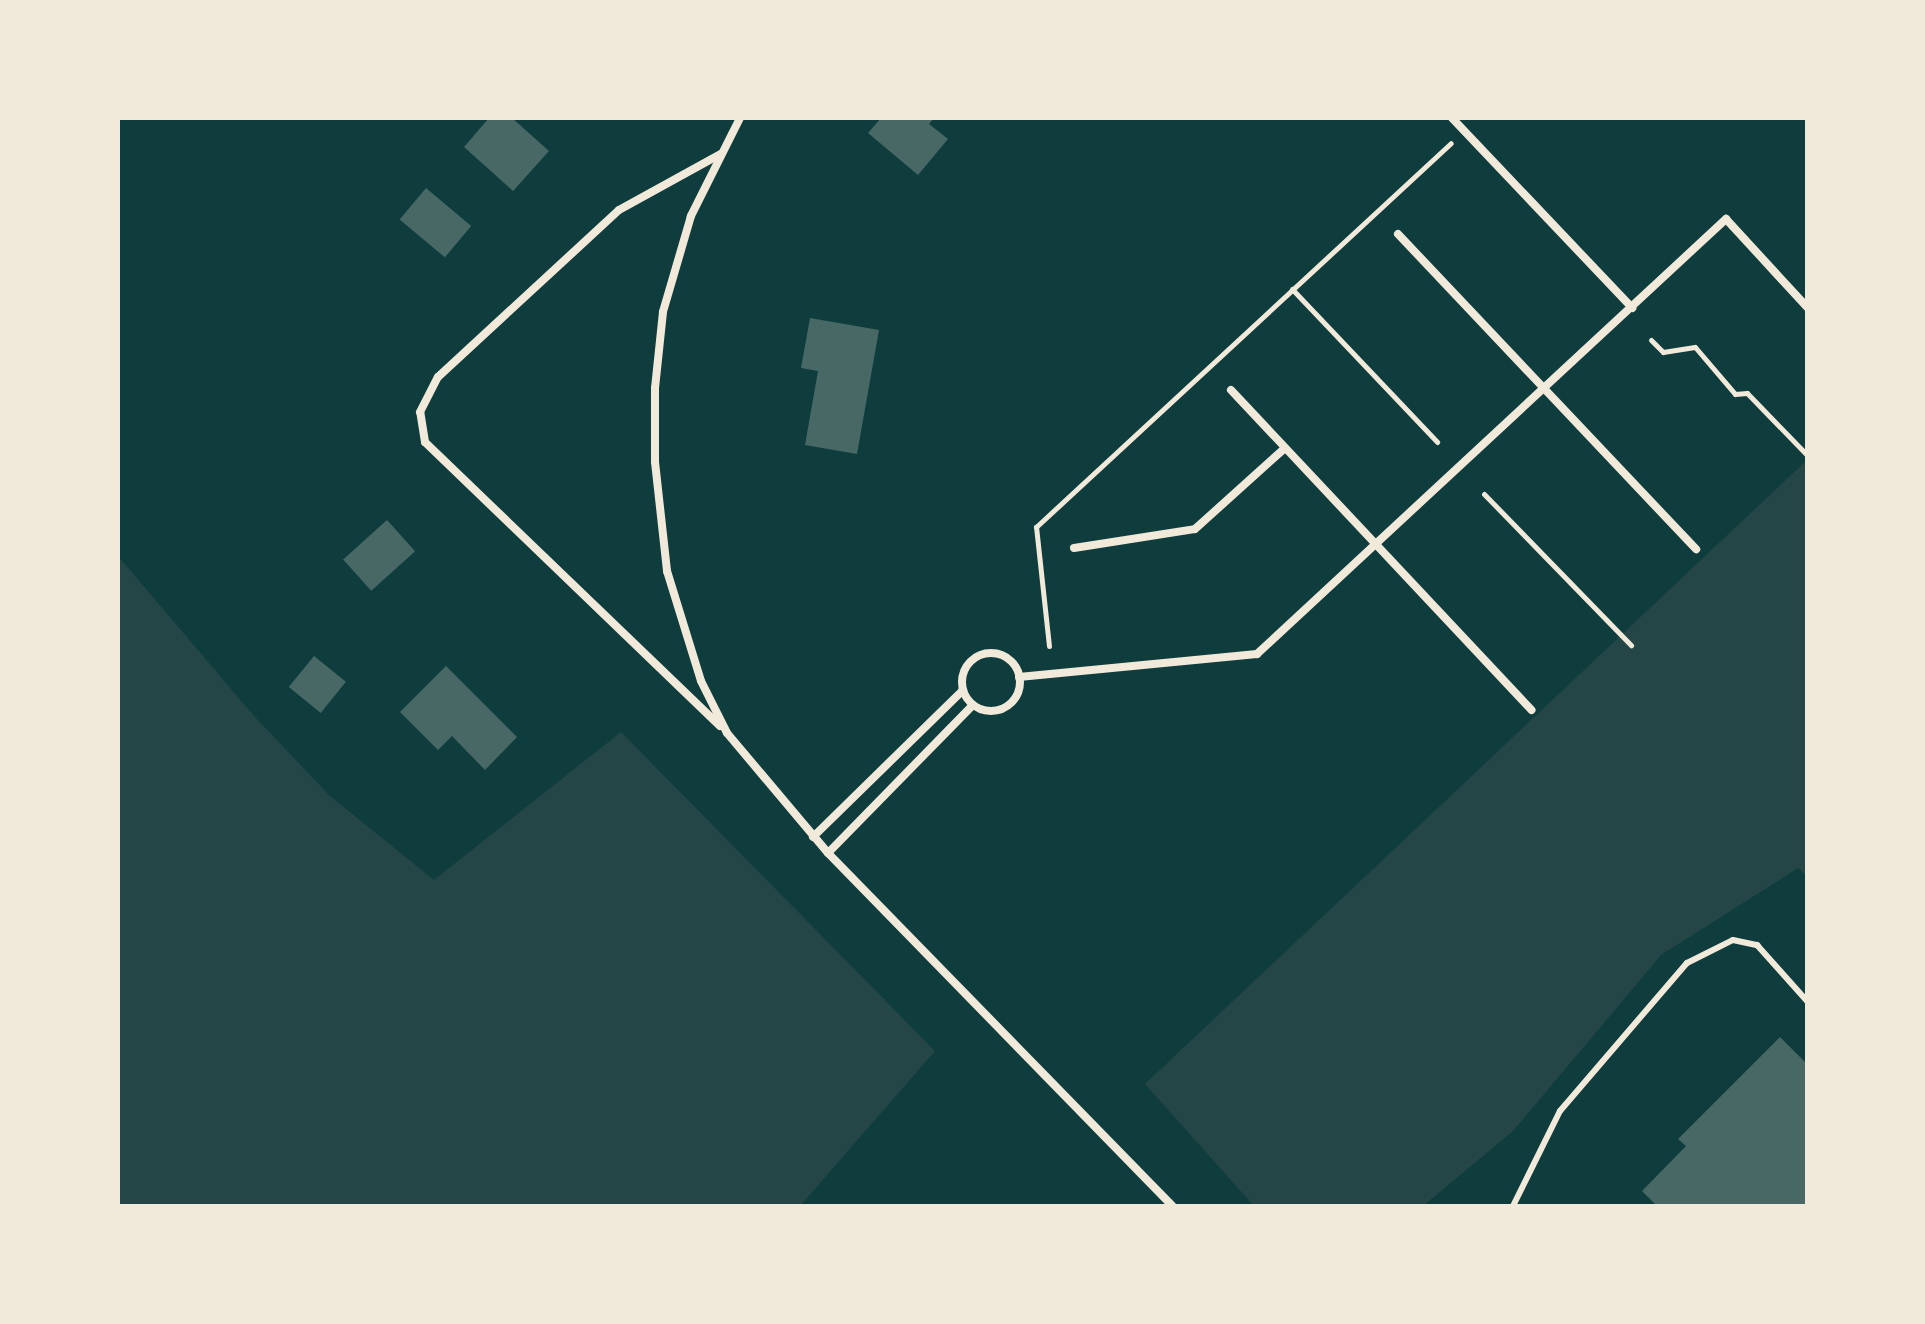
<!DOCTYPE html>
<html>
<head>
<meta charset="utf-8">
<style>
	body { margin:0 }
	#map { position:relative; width:1925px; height:1324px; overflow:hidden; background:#0f3d3e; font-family:"Archivo Narrow",sans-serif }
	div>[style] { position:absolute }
	.green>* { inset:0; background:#244646 }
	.building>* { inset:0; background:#486865; transform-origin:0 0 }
	.path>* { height:5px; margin:-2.5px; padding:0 2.5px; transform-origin:2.5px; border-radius:2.5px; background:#f1e9da }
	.service>* { height:6px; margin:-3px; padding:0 3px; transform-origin:3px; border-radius:3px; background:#f1e9da }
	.minor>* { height:8px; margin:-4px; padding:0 4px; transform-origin:4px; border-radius:4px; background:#f1e9da }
	.minor>.ring { margin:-4px; padding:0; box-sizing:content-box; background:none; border:8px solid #f1e9da; border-radius:50% }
	span { translate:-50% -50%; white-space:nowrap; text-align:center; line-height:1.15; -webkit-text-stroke:7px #f1e9da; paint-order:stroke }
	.frame { position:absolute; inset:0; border:120px solid #f1e9da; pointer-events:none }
</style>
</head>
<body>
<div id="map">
	<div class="green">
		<i style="clip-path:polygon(1807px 460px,1807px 876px,1798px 868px,1661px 955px,1513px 1131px,1423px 1206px,1254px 1206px,1145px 1084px)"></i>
		<i style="clip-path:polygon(118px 556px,254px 716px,330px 796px,434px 880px,621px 732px,935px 1051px,800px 1206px,118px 1206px)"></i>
	</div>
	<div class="building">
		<i style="clip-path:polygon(489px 118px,512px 118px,549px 151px,513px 191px,464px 147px)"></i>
		<i style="clip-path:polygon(881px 118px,934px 118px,929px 124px,948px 139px,918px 175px,868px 133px)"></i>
		<i style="left:426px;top:188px;width:59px;height:41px;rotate:40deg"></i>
		<i style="clip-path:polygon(810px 318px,879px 330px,857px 454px,805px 445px,818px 371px,801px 368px)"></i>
		<i style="left:387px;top:520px;width:42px;height:59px;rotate:48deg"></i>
		<i style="left:314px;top:656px;width:41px;height:40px;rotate:39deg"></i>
		<i style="clip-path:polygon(446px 666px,517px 737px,485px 770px,452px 736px,438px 750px,400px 712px)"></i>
		<i style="clip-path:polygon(1780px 1037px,1807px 1064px,1807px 1206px,1657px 1206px,1642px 1191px,1686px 1146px,1678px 1139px)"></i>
	</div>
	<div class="path">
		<i style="left:1292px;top:289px;width:211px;rotate:46.5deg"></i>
		<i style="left:1651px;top:340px;width:17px;rotate:45deg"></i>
		<i style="left:1663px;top:352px;width:32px;rotate:-9deg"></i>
		<i style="left:1695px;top:347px;width:62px;rotate:49.6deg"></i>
		<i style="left:1735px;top:394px;width:12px;rotate:-5deg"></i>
		<i style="left:1747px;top:393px;width:86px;rotate:45.9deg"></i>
		<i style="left:1484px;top:494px;width:211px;rotate:45.8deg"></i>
		<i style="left:1049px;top:646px;width:120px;rotate:-96.2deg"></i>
		<i style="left:1036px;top:527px;width:565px;rotate:-42.78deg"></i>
	</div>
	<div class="service">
		<i style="left:1513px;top:1206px;width:106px;rotate:-63.7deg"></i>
		<i style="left:1560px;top:1111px;width:195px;rotate:-49.4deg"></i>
		<i style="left:1687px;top:963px;width:51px;rotate:-26.6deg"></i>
		<i style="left:1733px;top:940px;width:25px;rotate:12deg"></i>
		<i style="left:1757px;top:945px;width:75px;rotate:48.2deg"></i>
	</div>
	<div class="minor">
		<i style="left:740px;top:118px;width:110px;rotate:116.6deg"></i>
		<i style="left:691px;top:216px;width:100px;rotate:106.3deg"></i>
		<i style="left:663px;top:312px;width:76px;rotate:96deg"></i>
		<i style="left:655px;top:388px;width:74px;rotate:90deg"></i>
		<i style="left:655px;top:462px;width:110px;rotate:83.7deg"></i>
		<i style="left:667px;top:571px;width:115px;rotate:72.8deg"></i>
		<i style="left:701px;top:681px;width:58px;rotate:63.4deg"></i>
		<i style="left:727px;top:733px;width:157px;rotate:49.9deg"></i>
		<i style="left:828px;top:853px;width:493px;rotate:45.7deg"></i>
		<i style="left:1452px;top:118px;width:262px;rotate:46.5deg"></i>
		<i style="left:1398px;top:234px;width:434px;rotate:46.6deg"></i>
		<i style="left:1231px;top:390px;width:439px;rotate:46.8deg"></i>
		<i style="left:1074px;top:548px;width:122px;rotate:-8.9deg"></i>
		<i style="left:1195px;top:529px;width:120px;rotate:-42deg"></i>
		<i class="ring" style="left:962px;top:653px;width:50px;height:50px"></i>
		<i style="left:1019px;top:677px;width:239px;rotate:-5.5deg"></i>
		<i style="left:1257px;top:654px;width:640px;rotate:-42.85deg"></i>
		<i style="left:1726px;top:219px;width:120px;rotate:47.4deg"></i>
		<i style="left:720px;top:726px;width:409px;rotate:-136.1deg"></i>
		<i style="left:425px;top:442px;width:30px;rotate:-99deg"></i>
		<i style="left:420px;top:412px;width:39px;rotate:-63deg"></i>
		<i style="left:438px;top:377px;width:246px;rotate:-42.7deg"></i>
		<i style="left:619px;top:210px;width:116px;rotate:-28.8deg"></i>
		<i style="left:813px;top:837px;width:210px;rotate:-44.4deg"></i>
		<i style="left:828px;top:853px;width:207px;rotate:-45.6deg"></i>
	</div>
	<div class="frame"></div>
</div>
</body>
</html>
